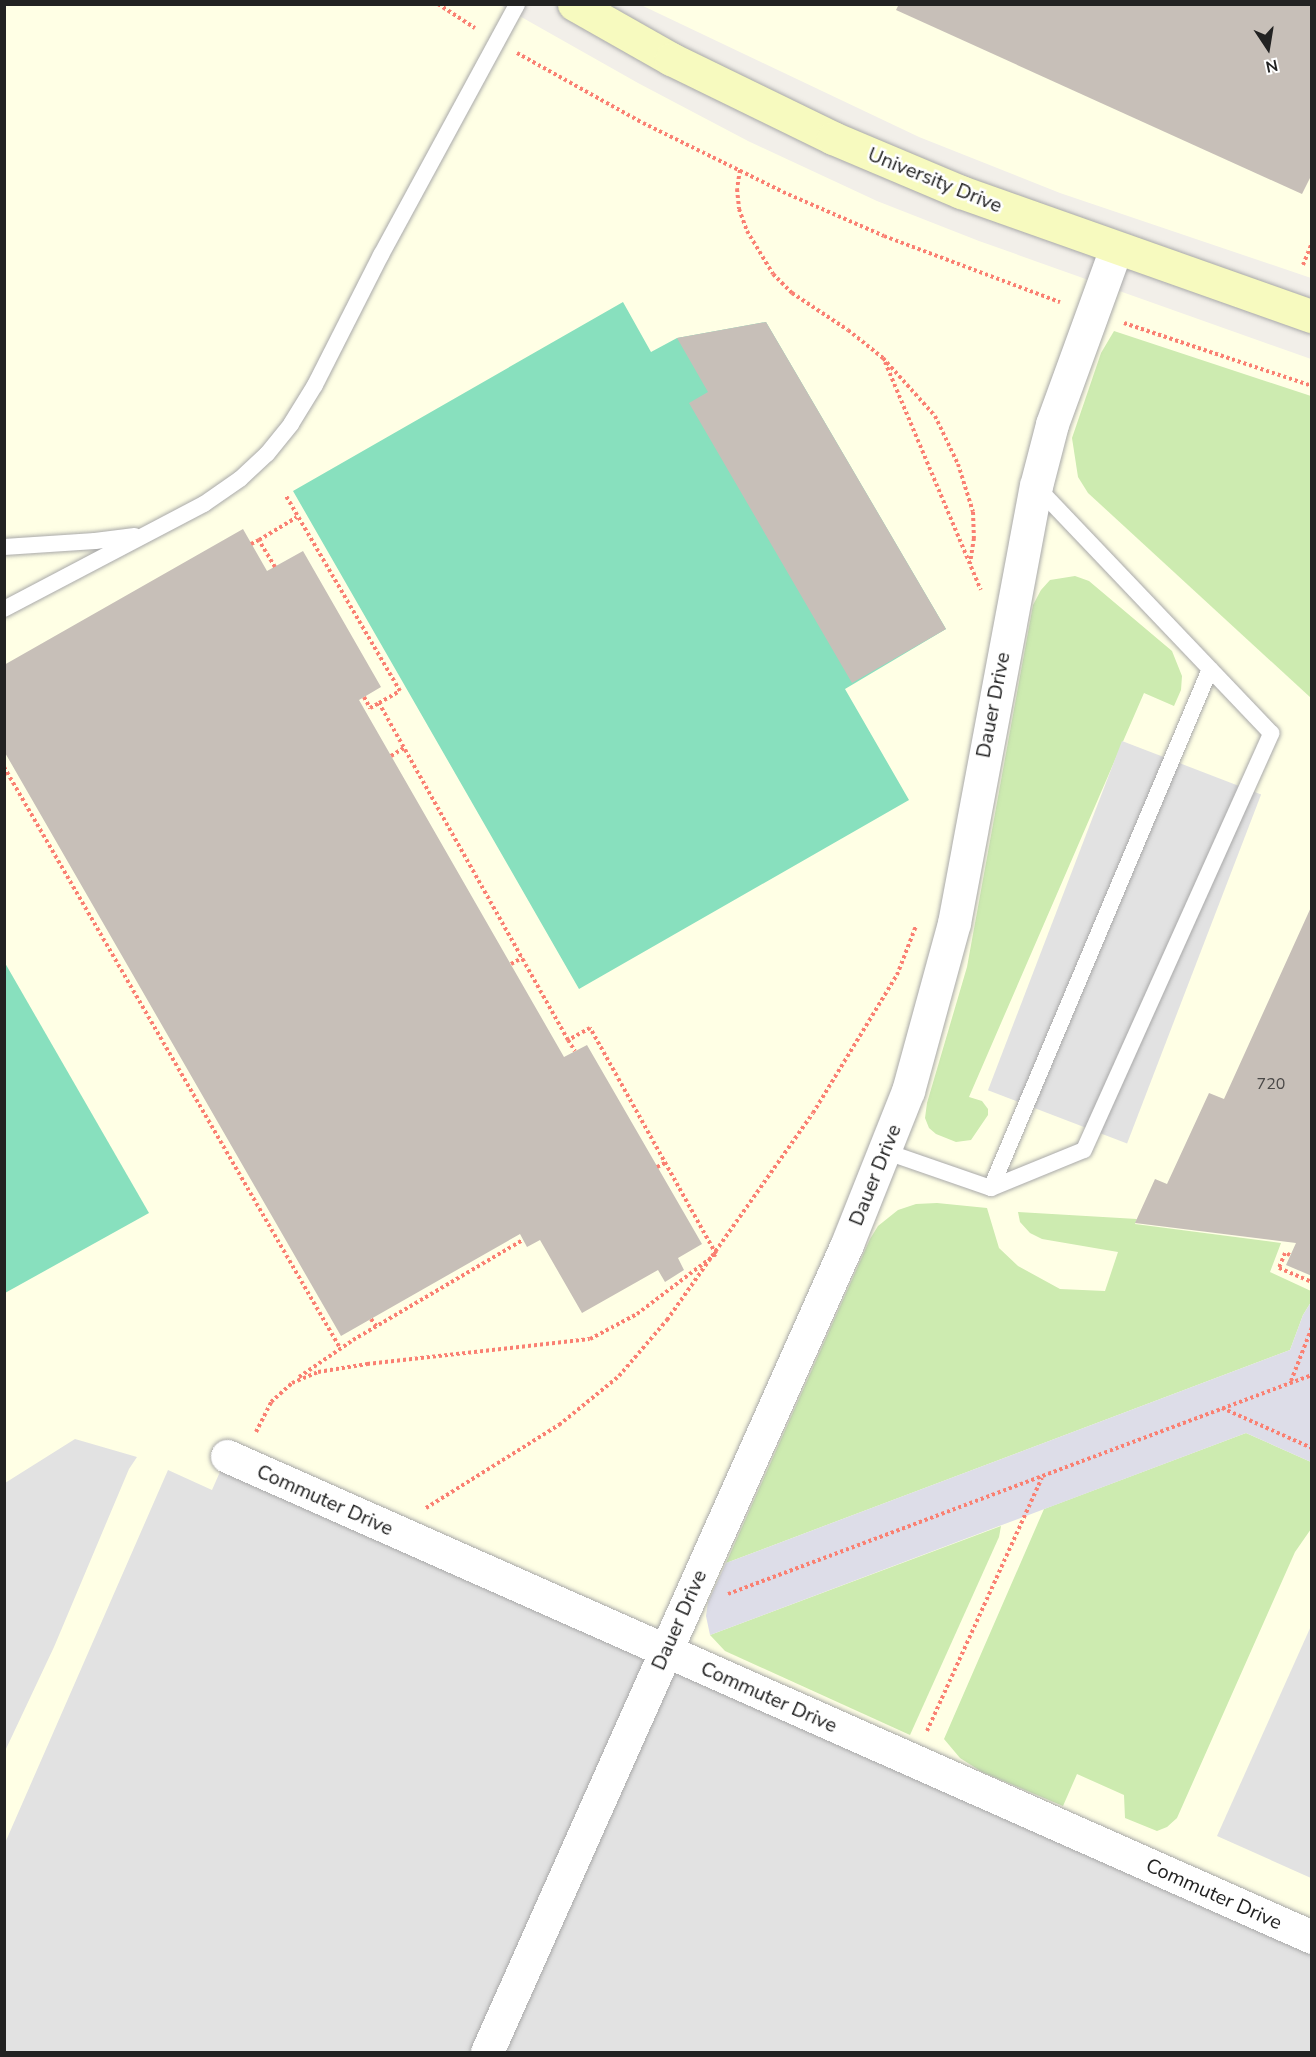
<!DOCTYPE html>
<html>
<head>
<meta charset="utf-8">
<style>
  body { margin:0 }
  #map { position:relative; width:1316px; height:2057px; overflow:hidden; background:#f2efe9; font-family:"Nunito Sans",sans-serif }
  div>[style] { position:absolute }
  .education>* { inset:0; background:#ffffe5 }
  .grass>* { inset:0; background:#cdebb0 }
  .pitch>* { inset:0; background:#88e0be }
  .parking>* { inset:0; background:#e2e2e2; transform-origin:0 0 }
  .plaza>* { inset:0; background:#dddde8 }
  .building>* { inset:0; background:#c7bfb8 }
  .path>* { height:4px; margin-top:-2px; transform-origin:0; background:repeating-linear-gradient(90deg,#fa8072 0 3px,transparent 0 6px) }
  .roads { filter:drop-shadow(0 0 2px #a9a9a9) drop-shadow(0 0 2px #a9a9a9) }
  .service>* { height:16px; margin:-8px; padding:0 8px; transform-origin:8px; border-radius:8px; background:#fff }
  .minor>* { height:33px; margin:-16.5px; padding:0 16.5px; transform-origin:16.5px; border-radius:16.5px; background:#fff }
  .secondary>* { height:33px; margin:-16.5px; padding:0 16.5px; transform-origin:16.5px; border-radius:16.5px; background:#f7fabf }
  span { translate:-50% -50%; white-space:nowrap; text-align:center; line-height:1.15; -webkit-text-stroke:5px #fff; paint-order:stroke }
  .number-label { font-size:16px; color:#4b4948 }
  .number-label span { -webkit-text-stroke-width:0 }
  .street-label { font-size:20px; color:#222 }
  .frame { position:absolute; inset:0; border:6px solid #222; pointer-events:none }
  .north { position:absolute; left:1238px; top:18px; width:60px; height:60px; -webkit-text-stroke:4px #fff; paint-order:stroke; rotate:168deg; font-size:16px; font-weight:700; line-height:24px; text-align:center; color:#222 }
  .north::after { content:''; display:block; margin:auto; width:21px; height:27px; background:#222; clip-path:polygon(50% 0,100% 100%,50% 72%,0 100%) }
</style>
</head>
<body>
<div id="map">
  <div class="education">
    <i style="clip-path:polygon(5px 5px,500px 5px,638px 83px,748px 141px,877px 201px,979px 241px,1311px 359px,1311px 2052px,5px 2052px)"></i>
    <i style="clip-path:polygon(641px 5px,1311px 5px,1311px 278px,1060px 193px,919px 137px)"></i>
  </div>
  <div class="grass">
    <i style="clip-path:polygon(1114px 331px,1311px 396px,1311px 698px,1088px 493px,1078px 477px,1072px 438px,1101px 353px)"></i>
    <i style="clip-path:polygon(1075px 576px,1089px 581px,1172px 651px,1182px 676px,1181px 690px,1174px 706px,1144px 693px,969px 1097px,982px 1101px,988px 1109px,988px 1115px,971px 1140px,956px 1142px,936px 1134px,929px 1128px,925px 1118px,927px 1103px,967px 967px,1033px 605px,1041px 590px,1050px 580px)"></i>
    <i style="clip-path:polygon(937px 1203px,987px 1208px,999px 1248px,1018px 1266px,1060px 1289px,1105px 1291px,1118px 1252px,1042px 1239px,1030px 1233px,1020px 1222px,1018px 1212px,1137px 1219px,1135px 1224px,1281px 1243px,1270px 1272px,1311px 1291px,1311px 1302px,1303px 1315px,1290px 1350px,726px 1563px,870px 1239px,878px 1226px,898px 1210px,916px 1204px)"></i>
    <i style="clip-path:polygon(1246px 1433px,1311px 1462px,1311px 1529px,1295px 1552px,1177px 1818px,1167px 1827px,1157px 1831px,1125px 1818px,1124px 1795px,1077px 1774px,1063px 1806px,982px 1772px,960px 1758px,944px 1739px,1044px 1509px)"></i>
    <i style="clip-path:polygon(1001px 1526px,999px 1537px,910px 1735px,725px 1651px,710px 1635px)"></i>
  </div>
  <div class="pitch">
    <i style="clip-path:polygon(623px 302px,651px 352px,677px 338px,766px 322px,946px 629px,845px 689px,909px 800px,579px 989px,293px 491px)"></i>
    <i style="clip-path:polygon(5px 963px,149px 1213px,5px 1293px)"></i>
  </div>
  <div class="parking">
    <i style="left:1122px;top:741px;width:149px;height:374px;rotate:21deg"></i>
    <i style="clip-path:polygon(75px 1439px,137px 1457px,129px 1469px,54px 1647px,5px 1751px,5px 1483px)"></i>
    <i style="clip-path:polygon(227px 1456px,1311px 1937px,1311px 2052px,5px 2052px,5px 1843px,168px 1470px,212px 1490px)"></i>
    <i style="clip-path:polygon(1311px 1626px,1312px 1878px,1311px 1878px,1217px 1836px)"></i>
  </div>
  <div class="plaza">
    <i style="clip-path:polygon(1311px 1302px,1311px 1462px,1246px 1433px,710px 1635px,706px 1616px,708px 1602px,726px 1563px,1290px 1350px,1303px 1315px)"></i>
  </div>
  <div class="building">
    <i style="clip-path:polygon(899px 4px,1312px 4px,1312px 174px,1302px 194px,896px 10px)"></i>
    <i style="clip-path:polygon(766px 322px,946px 629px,852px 683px,689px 403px,708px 392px,677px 338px)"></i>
    <i style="clip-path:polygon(243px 529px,267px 571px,303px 551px,381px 687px,359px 700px,564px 1057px,587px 1045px,702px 1244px,678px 1258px,684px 1270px,665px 1282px,658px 1270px,582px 1313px,540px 1240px,527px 1247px,520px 1234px,341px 1336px,4px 751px,4px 665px)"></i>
    <i style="clip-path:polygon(1312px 905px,1312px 1276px,1286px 1265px,1296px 1243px,1135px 1223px,1155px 1179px,1167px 1184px,1209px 1093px,1224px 1099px)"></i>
  </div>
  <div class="path">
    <i style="left:438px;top:4px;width:44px;rotate:33deg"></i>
    <i style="left:517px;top:53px;width:144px;rotate:29.1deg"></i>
    <i style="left:643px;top:123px;width:156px;rotate:26.2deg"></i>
    <i style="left:783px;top:192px;width:110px;rotate:23.5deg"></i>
    <i style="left:884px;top:236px;width:188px;rotate:20.6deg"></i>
    <i style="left:740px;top:170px;width:19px;rotate:99deg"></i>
    <i style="left:737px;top:189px;width:20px;rotate:84deg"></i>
    <i style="left:739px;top:209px;width:23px;rotate:70deg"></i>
    <i style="left:747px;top:231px;width:50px;rotate:58.8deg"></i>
    <i style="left:773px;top:274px;width:27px;rotate:45deg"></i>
    <i style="left:792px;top:293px;width:67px;rotate:33.5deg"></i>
    <i style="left:848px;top:330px;width:45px;rotate:38.7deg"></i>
    <i style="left:883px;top:358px;width:78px;rotate:48.1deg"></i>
    <i style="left:935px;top:416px;width:53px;rotate:64.4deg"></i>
    <i style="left:958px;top:464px;width:50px;rotate:72.6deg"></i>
    <i style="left:973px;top:512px;width:26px;rotate:88deg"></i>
    <i style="left:974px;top:538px;width:26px;rotate:99deg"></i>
    <i style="left:1303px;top:265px;width:24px;rotate:-68deg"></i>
    <i style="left:1124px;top:323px;width:198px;rotate:18.5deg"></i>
    <i style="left:885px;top:362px;width:247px;rotate:67.2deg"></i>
    <i style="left:251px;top:544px;width:9px;rotate:-27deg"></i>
    <i style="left:275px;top:567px;width:31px;rotate:-121deg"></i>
    <i style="left:259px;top:540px;width:44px;rotate:-31.2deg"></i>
    <i style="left:364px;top:697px;width:13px;rotate:61deg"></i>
    <i style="left:370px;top:708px;width:10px;rotate:-29deg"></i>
    <i style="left:391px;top:756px;width:15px;rotate:-32deg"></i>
    <i style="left:4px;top:767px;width:671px;rotate:59.96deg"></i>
    <i style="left:511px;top:964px;width:13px;rotate:-29deg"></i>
    <i style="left:568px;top:1040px;width:13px;rotate:58deg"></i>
    <i style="left:657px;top:1167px;width:9px;rotate:-27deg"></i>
    <i style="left:1290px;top:1255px;width:5px;rotate:-158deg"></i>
    <i style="left:1285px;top:1253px;width:16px;rotate:112deg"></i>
    <i style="left:1279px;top:1268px;width:36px;rotate:23deg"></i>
    <i style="left:371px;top:1319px;width:9px;rotate:54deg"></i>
    <i style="left:299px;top:1377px;width:65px;rotate:-34.4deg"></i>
    <i style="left:353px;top:1340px;width:197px;rotate:-30.5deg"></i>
    <i style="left:1291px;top:1381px;width:58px;rotate:-68.7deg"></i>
    <i style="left:1222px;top:1408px;width:98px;rotate:24deg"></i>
    <i style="left:256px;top:1432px;width:34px;rotate:-63deg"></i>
    <i style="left:271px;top:1402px;width:28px;rotate:-42deg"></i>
    <i style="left:292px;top:1383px;width:28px;rotate:-23deg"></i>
    <i style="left:318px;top:1372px;width:50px;rotate:-9.3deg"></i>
    <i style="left:367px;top:1364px;width:224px;rotate:-6.4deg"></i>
    <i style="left:590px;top:1339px;width:53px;rotate:-28deg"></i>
    <i style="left:637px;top:1314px;width:99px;rotate:-37.2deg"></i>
    <i style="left:716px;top:1254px;width:259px;rotate:-119.1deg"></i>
    <i style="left:590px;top:1028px;width:25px;rotate:151deg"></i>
    <i style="left:568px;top:1040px;width:386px;rotate:-119.3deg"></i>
    <i style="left:379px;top:703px;width:24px;rotate:-30deg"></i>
    <i style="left:400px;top:691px;width:226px;rotate:-120.3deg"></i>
    <i style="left:426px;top:1508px;width:157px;rotate:-32deg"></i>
    <i style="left:559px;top:1425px;width:77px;rotate:-39.2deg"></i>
    <i style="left:619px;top:1376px;width:74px;rotate:-49.4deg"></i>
    <i style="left:667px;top:1320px;width:253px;rotate:-54.8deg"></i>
    <i style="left:813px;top:1113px;width:162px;rotate:-58.7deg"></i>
    <i style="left:897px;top:975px;width:53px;rotate:-68.8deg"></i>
    <i style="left:728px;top:1594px;width:624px;rotate:-20.56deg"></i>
    <i style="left:927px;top:1731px;width:278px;rotate:-65.6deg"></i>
  </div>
  <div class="roads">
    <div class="service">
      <i style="left:4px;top:547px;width:91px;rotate:-3.8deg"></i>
      <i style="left:95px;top:541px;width:40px;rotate:-7.1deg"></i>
      <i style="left:4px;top:609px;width:226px;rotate:-27.7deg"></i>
      <i style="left:204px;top:504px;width:44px;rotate:-34.8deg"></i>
      <i style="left:240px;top:479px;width:37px;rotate:-43deg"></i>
      <i style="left:267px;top:454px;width:38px;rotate:-51deg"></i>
      <i style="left:291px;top:424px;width:46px;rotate:-58.4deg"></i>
      <i style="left:315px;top:385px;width:146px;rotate:-63.1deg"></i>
      <i style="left:381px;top:255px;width:285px;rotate:-61.5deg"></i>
      <i style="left:884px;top:1151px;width:113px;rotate:19.1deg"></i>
      <i style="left:991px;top:1188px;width:100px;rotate:-22.2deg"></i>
      <i style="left:1084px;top:1150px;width:457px;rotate:-65.8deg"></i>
      <i style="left:1271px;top:733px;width:341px;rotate:-133.6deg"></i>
      <i style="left:991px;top:1188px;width:563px;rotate:-67.12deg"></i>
    </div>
    <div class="minor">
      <i style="left:227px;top:1456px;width:1187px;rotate:23.91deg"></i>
      <i style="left:487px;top:2052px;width:885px;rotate:-65.98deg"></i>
      <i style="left:847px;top:1244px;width:165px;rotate:-68.3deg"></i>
      <i style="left:908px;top:1091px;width:174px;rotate:-74.7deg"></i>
      <i style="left:954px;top:923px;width:445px;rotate:-79.4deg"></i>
      <i style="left:1036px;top:486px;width:64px;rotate:-75.5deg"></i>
      <i style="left:1052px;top:424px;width:187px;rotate:-70deg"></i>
    </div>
    <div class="secondary">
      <i style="left:574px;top:4px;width:112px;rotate:29.6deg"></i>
      <i style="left:671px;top:59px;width:180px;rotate:26deg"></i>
      <i style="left:833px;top:138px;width:139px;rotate:22.9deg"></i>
      <i style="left:961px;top:192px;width:372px;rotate:19.5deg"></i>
    </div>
  </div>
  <div class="number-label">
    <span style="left:1271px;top:1084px">720</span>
  </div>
  <div class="street-label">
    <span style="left:935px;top:180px;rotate:22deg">University Drive</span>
    <span style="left:993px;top:705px;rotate:-79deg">Dauer Drive</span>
    <span style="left:875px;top:1175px;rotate:-68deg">Dauer Drive</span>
    <span style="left:325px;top:1500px;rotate:24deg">Commuter Drive</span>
    <span style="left:679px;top:1620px;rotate:-66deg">Dauer Drive</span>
    <span style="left:769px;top:1697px;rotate:24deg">Commuter Drive</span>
    <span style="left:1214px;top:1894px;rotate:24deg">Commuter Drive</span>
  </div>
  <div class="frame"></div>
  <div class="north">N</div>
</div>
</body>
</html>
